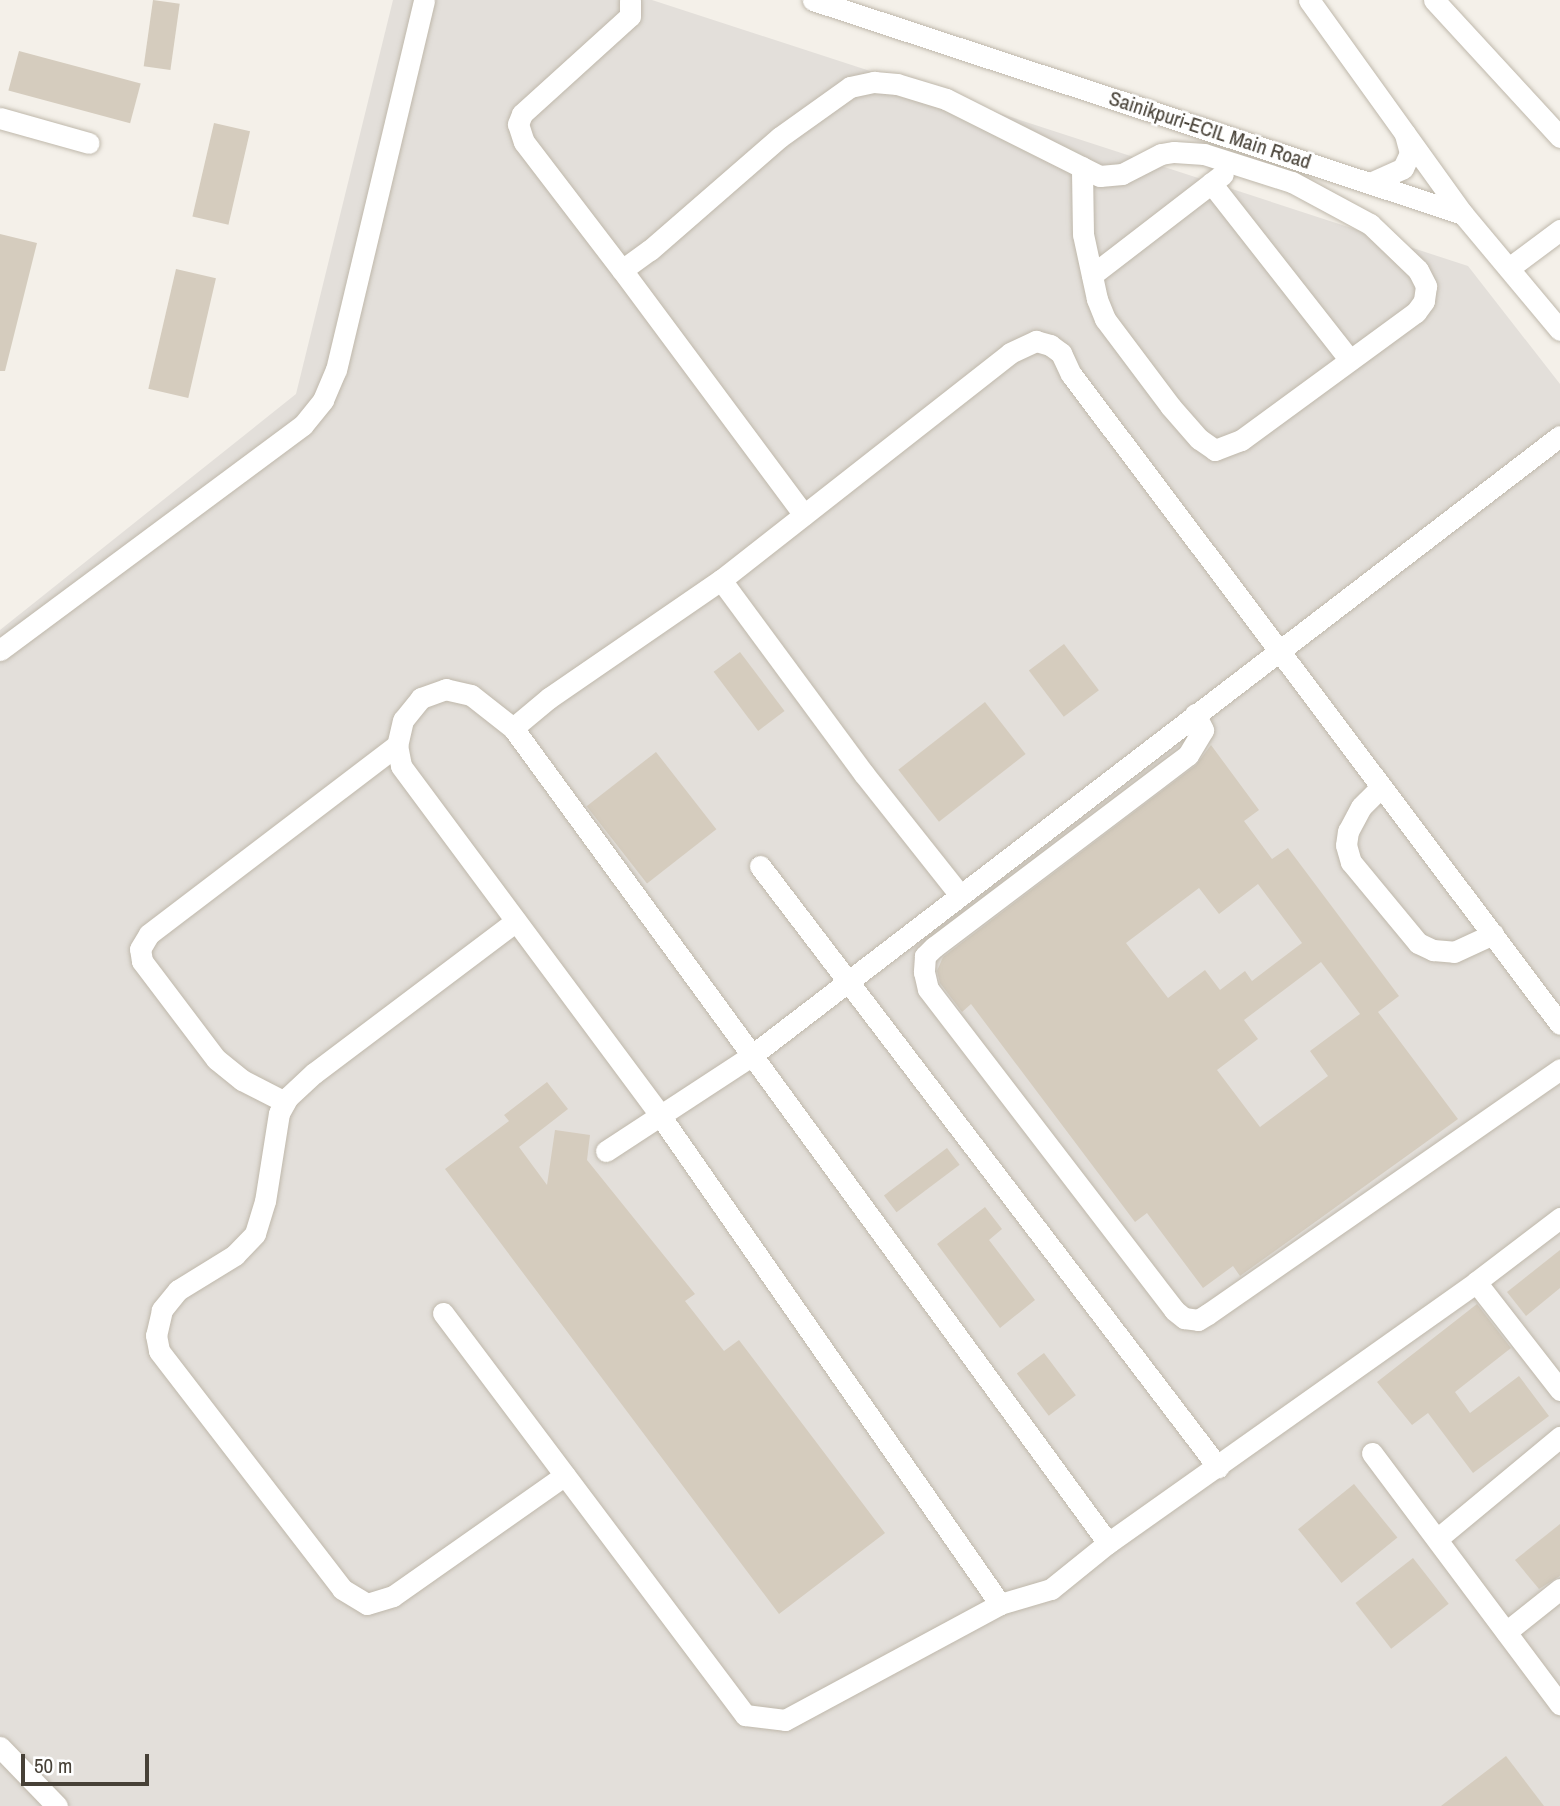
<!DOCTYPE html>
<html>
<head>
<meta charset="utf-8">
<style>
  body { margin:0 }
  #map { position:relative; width:1560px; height:1806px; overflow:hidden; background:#f4f0e9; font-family:"Archivo Narrow",sans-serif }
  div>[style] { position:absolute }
  .industrial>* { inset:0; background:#e3dfda }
  .building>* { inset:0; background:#d5ccbe; transform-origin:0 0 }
  .roads { filter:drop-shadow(0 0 2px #bfb8ab) drop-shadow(0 0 2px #bfb8ab) }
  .minor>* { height:21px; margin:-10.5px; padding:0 10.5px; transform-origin:10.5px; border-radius:10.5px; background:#fff }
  span { translate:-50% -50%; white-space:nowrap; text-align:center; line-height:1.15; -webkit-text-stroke:5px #fff; paint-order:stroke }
  .street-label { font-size:21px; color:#474137 }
  .scale { position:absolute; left:21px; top:1754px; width:128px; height:32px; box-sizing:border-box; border:4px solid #474137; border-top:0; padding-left:9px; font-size:21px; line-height:24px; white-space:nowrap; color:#474137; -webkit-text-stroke:5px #fff; paint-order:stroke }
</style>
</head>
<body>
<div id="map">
  <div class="industrial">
    <i style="clip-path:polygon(393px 0,652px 0,1468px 266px,1560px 384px,1560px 1806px,0 1806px,0 630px,296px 394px)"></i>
  </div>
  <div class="building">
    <i style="left:153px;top:0;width:27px;height:67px;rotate:8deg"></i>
    <i style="left:19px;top:51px;width:126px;height:41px;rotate:15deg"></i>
    <i style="left:214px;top:123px;width:37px;height:96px;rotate:13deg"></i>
    <i style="clip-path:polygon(0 234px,37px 243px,5px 371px,0 371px)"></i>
    <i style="left:176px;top:269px;width:41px;height:123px;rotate:13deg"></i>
    <i style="left:1064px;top:644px;width:58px;height:44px;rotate:53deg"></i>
    <i style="left:740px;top:652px;width:74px;height:33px;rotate:53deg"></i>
    <i style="left:985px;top:702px;width:66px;height:110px;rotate:52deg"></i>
    <i style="clip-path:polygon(evenodd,1211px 745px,1259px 810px,1244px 821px,1272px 859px,1288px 848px,1399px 996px,1378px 1012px,1458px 1119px,1240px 1276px,1233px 1266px,1203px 1288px,1147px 1213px,1135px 1222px,971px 1004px,962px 1012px,940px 983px,937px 971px,943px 957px,1196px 765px,1211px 745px,1258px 884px,1302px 943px,1252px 981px,1245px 971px,1220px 990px,1205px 970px,1168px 998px,1126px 943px,1199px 888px,1219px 914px,1258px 884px,1211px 745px,1321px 962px,1360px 1014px,1310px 1051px,1328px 1076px,1260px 1127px,1217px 1070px,1258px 1039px,1244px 1020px,1321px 962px)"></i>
    <i style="left:656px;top:752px;width:98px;height:88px;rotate:52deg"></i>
    <i style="clip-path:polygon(547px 1082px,568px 1109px,519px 1147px,547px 1185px,555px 1130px,590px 1135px,587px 1160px,695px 1294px,685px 1301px,724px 1351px,739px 1340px,885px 1533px,779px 1614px,445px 1169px,509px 1121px,504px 1115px)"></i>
    <i style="left:947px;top:1148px;width:21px;height:79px;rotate:53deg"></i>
    <i style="clip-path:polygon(985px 1207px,1002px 1229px,989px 1240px,1035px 1300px,1000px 1328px,937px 1244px)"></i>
    <i style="clip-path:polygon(1560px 1250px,1560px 1288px,1526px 1316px,1507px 1292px)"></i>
    <i style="clip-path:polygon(1477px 1304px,1511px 1348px,1455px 1392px,1470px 1413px,1519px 1376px,1549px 1416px,1473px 1473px,1428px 1413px,1412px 1425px,1377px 1382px)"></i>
    <i style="left:1044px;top:1353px;width:53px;height:34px;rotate:53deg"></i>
    <i style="left:1354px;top:1484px;width:69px;height:72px;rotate:51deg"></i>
    <i style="clip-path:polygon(1560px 1524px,1560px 1576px,1539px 1589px,1515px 1560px)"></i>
    <i style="left:1413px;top:1558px;width:58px;height:73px;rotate:52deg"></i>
    <i style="clip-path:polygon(1506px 1756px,1544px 1806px,1441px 1806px)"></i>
  </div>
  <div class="roads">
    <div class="minor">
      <i style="left:630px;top:0;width:16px;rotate:90deg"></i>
      <i style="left:630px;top:16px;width:146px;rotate:137.8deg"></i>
      <i style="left:522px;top:114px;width:11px;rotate:112deg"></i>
      <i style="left:518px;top:124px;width:19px;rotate:72deg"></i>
      <i style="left:524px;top:142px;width:161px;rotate:52.6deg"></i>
      <i style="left:622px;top:270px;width:34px;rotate:-36deg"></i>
      <i style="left:650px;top:250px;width:172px;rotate:-41deg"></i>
      <i style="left:780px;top:137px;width:86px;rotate:-35.5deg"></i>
      <i style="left:850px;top:87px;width:25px;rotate:-12deg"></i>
      <i style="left:874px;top:82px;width:23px;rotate:5deg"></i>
      <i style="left:897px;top:84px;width:51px;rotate:17deg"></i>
      <i style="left:946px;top:99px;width:172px;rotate:26.6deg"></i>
      <i style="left:1100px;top:176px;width:22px;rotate:-5deg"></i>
      <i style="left:1122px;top:174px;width:44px;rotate:-27.1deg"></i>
      <i style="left:1161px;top:154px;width:13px;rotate:-9deg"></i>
      <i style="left:1174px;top:152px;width:30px;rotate:4deg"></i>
      <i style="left:1204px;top:154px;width:92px;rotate:17.7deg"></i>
      <i style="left:1292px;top:182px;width:89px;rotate:28.3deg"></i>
      <i style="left:1370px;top:224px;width:66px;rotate:43.8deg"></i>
      <i style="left:1418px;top:270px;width:18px;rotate:63deg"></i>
      <i style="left:1426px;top:286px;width:15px;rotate:98deg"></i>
      <i style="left:1424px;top:301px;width:14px;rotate:126deg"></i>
      <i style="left:1416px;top:312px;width:217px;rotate:143.8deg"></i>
      <i style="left:1241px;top:440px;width:28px;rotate:159deg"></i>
      <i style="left:1215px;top:450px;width:19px;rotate:-145deg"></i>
      <i style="left:1199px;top:439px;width:43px;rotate:-131.2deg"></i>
      <i style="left:1171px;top:407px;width:110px;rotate:-126.9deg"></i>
      <i style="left:1105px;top:319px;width:22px;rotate:-112deg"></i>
      <i style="left:1097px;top:299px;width:66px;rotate:-102.2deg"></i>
      <i style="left:1083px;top:234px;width:67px;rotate:-90.9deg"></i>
      <i style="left:813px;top:0;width:684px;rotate:18.22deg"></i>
      <i style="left:1463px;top:214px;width:151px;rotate:50.1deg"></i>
      <i style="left:1309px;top:0;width:264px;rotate:54.3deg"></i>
      <i style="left:1434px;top:0;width:186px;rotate:47.4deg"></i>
      <i style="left:0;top:118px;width:92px;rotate:15.7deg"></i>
      <i style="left:1211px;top:183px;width:225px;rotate:51.9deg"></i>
      <i style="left:1370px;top:183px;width:36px;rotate:-24deg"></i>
      <i style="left:1403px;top:168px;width:17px;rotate:-65deg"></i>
      <i style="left:1410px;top:153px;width:20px;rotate:-105deg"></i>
      <i style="left:1509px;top:268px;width:64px;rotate:-36.7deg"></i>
      <i style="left:622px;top:270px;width:305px;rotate:53.4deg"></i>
      <i style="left:1092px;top:275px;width:165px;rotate:-37.6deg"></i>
      <i style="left:721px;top:580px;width:241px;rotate:53.6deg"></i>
      <i style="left:864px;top:774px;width:153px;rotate:51.6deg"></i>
      <i style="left:0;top:650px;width:377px;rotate:-36.6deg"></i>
      <i style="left:303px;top:425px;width:32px;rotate:-51deg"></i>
      <i style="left:323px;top:400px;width:33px;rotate:-67deg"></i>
      <i style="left:336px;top:370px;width:380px;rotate:-76.6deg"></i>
      <i style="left:1195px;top:714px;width:18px;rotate:63deg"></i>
      <i style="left:1203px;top:730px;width:29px;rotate:121deg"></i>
      <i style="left:1188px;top:755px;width:318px;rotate:142.9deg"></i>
      <i style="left:934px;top:947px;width:13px;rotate:135deg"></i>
      <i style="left:925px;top:956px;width:16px;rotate:94deg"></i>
      <i style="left:924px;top:972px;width:17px;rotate:77deg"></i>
      <i style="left:928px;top:989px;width:404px;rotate:52.5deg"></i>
      <i style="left:1174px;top:1310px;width:13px;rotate:39deg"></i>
      <i style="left:1184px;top:1318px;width:14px;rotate:8deg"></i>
      <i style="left:1198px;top:1320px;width:12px;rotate:-31deg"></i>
      <i style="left:1208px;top:1314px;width:429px;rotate:-34.8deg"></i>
      <i style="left:513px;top:728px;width:53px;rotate:-141.8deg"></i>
      <i style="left:471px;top:695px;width:26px;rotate:-167deg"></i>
      <i style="left:446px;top:689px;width:27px;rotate:160deg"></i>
      <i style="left:421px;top:698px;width:28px;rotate:129deg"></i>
      <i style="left:403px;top:720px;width:26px;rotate:103deg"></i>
      <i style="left:397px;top:745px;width:21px;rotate:79deg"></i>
      <i style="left:401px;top:766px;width:433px;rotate:53.4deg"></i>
      <i style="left:659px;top:1114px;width:597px;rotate:55.17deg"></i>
      <i style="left:1000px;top:1604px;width:53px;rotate:-16.4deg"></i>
      <i style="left:1051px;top:1589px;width:73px;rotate:-38.9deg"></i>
      <i style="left:1108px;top:1543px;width:451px;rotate:-35.3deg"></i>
      <i style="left:1476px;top:1282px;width:106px;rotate:-37.3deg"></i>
      <i style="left:1381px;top:787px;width:28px;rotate:135deg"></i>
      <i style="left:1361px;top:807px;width:27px;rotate:118deg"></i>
      <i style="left:1348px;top:831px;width:14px;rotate:98deg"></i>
      <i style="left:1346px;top:845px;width:18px;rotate:74deg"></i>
      <i style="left:1351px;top:862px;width:105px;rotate:50.4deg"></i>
      <i style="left:1418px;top:943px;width:17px;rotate:25deg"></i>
      <i style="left:1433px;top:950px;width:21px;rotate:5deg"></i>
      <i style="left:1454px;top:952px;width:43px;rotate:-24.8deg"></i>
      <i style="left:760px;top:866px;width:756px;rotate:52.69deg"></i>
      <i style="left:516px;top:921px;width:253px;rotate:143deg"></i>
      <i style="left:314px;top:1073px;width:35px;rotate:137deg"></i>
      <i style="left:288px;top:1097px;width:18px;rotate:119deg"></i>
      <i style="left:279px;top:1113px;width:89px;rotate:99deg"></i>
      <i style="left:265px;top:1201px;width:34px;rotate:107deg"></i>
      <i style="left:255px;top:1234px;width:29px;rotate:134deg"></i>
      <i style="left:235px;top:1255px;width:67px;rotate:148.4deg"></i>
      <i style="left:178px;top:1290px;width:26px;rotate:129deg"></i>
      <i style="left:162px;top:1310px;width:26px;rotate:103deg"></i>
      <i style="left:156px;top:1335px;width:16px;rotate:79deg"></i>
      <i style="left:159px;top:1351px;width:300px;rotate:52.4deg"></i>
      <i style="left:342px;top:1589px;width:29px;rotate:31deg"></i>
      <i style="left:367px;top:1604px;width:27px;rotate:-17deg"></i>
      <i style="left:393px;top:1596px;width:210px;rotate:-35.1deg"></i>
      <i style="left:285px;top:1102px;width:48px;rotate:-152.9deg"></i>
      <i style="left:242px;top:1080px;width:33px;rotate:-141deg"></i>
      <i style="left:216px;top:1059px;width:123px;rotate:-127.1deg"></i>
      <i style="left:142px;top:961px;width:12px;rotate:-99deg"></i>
      <i style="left:140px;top:949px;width:17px;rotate:-59deg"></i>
      <i style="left:149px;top:934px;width:312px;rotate:-37.3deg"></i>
      <i style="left:606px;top:1151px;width:173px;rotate:-33.2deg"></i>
      <i style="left:751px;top:1056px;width:1019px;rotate:-37.47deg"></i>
      <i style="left:1476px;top:1282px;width:137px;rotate:52.1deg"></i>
      <i style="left:443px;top:1313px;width:503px;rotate:53.08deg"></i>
      <i style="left:745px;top:1715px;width:40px;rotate:7.1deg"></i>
      <i style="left:785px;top:1720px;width:244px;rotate:-28.3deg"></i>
      <i style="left:1372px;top:1453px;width:314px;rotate:53.2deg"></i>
      <i style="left:1437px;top:1539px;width:160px;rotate:-39.7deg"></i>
      <i style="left:1108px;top:1543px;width:1009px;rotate:-126.13deg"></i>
      <i style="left:513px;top:728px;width:47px;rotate:-39.8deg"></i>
      <i style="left:549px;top:698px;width:209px;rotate:-34.5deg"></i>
      <i style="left:721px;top:580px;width:367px;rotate:-38.1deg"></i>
      <i style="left:1010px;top:353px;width:29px;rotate:-25deg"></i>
      <i style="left:1036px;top:341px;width:15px;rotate:16deg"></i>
      <i style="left:1050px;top:345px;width:14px;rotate:36deg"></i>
      <i style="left:1061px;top:353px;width:23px;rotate:65deg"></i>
      <i style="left:1071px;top:374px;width:813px;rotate:53.05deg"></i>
      <i style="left:1506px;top:1632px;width:69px;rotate:-38.5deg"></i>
      <i style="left:0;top:1747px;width:82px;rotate:46deg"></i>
    </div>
  </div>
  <div class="street-label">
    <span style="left:1210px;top:130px;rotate:18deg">Sainikpuri-ECIL Main Road</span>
  </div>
  <div class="scale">50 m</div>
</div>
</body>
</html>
